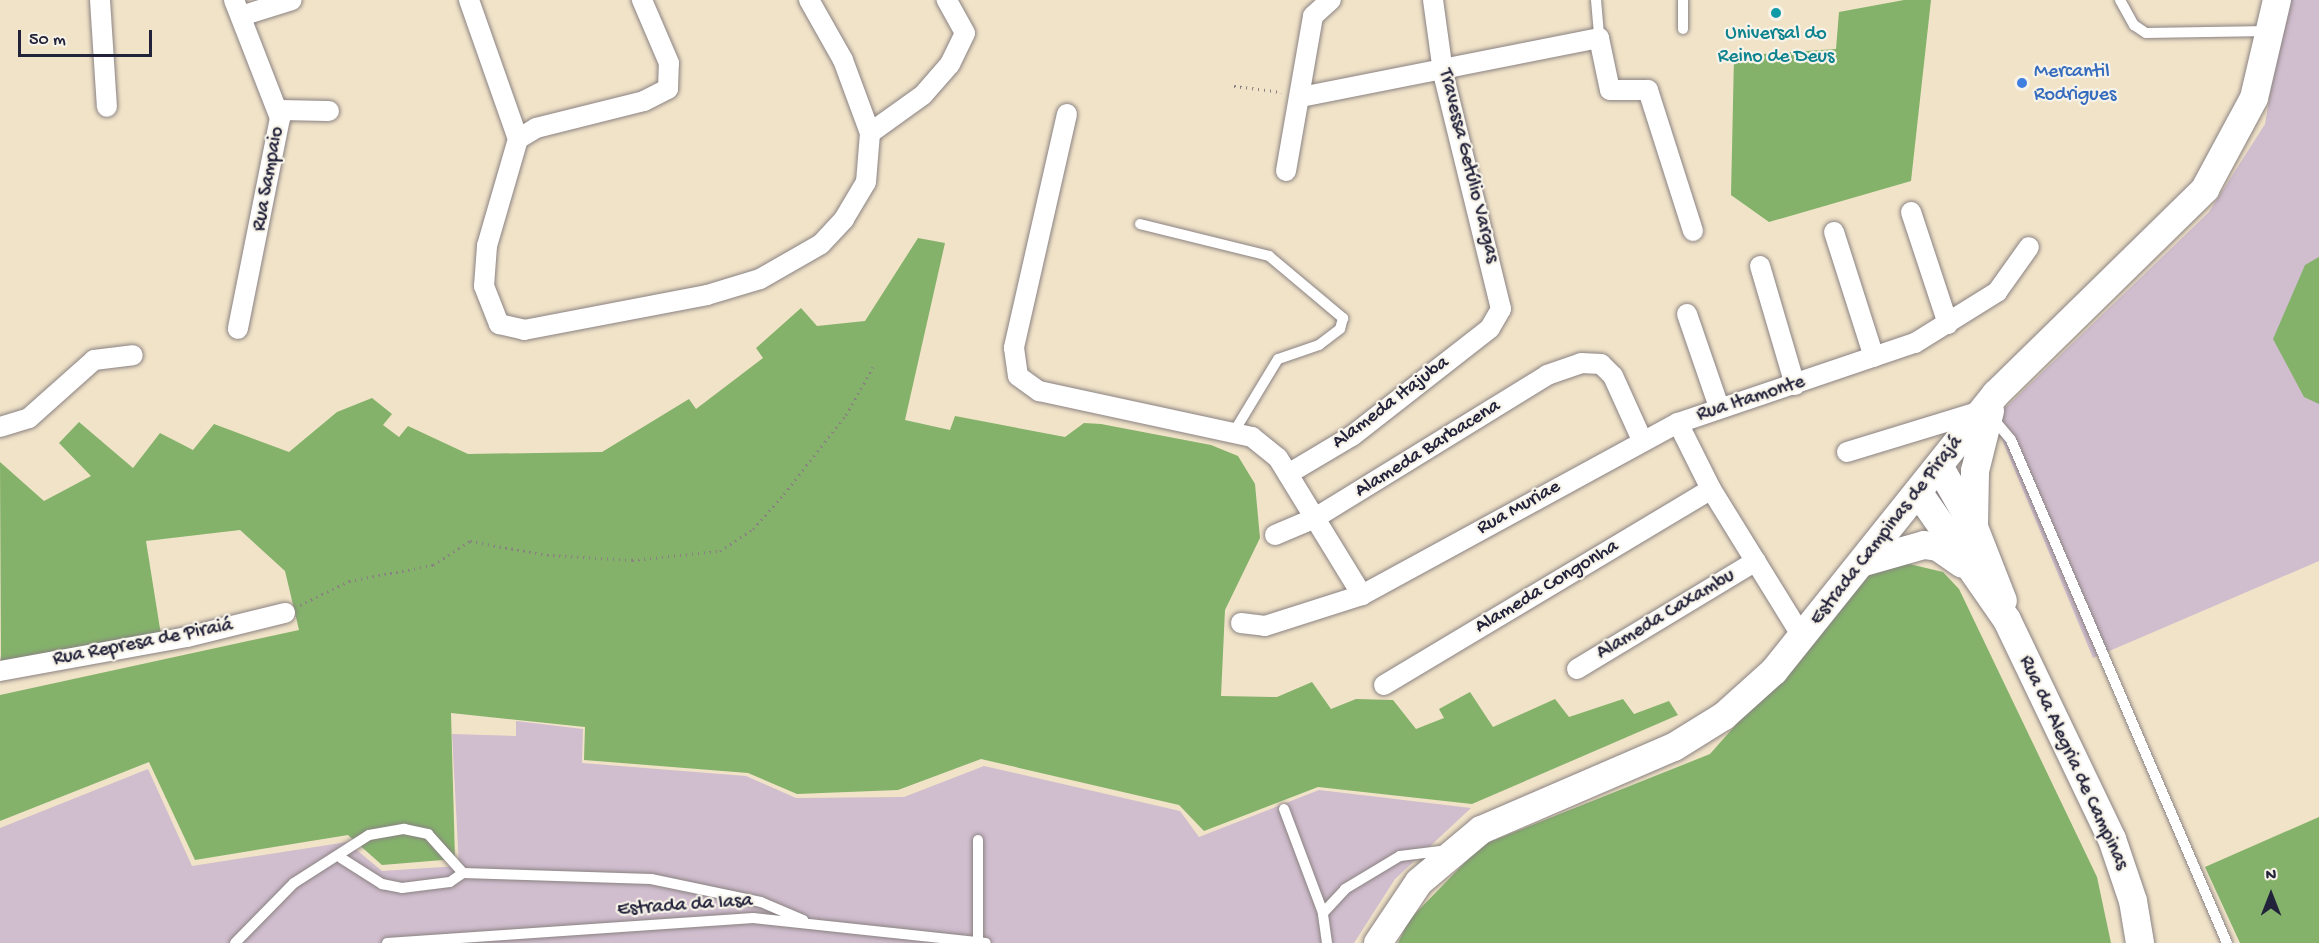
<!DOCTYPE html>
<html>
<head>
<meta charset="utf-8">
<style>
  body { margin:0 }
  #map { position:relative; width:2319px; height:943px; overflow:hidden; background:#f1e3c8; font-family:"Gochi Hand",sans-serif }
  div>[style] { position:absolute }
  .industrial>* { inset:0; background:#d0bdce }
  .forest>* { inset:0; background:#84b26b }
  .path>* { height:3px; margin-top:-1.5px; transform-origin:0; background:repeating-linear-gradient(90deg,#8a8282 0 1.5px,transparent 0 6px) }
  .roads { filter:drop-shadow(0 0 2px #8a8282) drop-shadow(0 0 2px #8a8282) }
  .lane>* { height:10px; margin:-5px; padding:0 5px; transform-origin:5px; border-radius:5px; background:#fff }
  .street>* { height:20px; margin:-10px; padding:0 10px; transform-origin:10px; border-radius:10px; background:#fff }
  .secondary>* { height:28px; margin:-14px; padding:0 14px; transform-origin:14px; border-radius:14px; background:#fff }
  .dots>* { width:16px; height:16px; translate:-50% -50%; box-sizing:border-box; border:3px solid #f7f3e8; border-radius:50% }
  span { translate:-50% -50%; white-space:nowrap; text-align:center; line-height:1.15; -webkit-text-stroke:4.5px #f7f3e8; paint-order:stroke }
  .culture-label { font-size:20px; color:#0d838f }
  .shop-label { font-size:20px; color:#366cbe }
  .left { translate:0 -50%; text-align:left }
  .street-label { font-size:20px; color:#22223b }
  .north { position:absolute; left:2241px; top:865px; width:60px; height:60px; -webkit-text-stroke:4px #f7f3e8; paint-order:stroke; rotate:0deg; font-size:16px; font-weight:700; line-height:24px; text-align:center; color:#22223b }
  .north::after { content:''; display:block; margin:auto; width:21px; height:27px; background:#22223b; clip-path:polygon(50% 0,100% 100%,50% 72%,0 100%) }
  .scale { position:absolute; left:18px; top:30px; width:134px; height:27px; box-sizing:border-box; border:3px solid #22223b; border-top:0; padding-left:8px; font-size:18px; line-height:21px; white-space:nowrap; color:#22223b; -webkit-text-stroke:4px #f7f3e8; paint-order:stroke }
</style>
</head>
<body>
<div id="map">
  <div class="industrial">
    <i style="clip-path:polygon(2286px 0,2319px 0,2319px 561px,2093px 658px,1998px 430px,1999px 414px,2209px 212px,2265px 124px)"></i>
    <i style="clip-path:polygon(516px 721px,583px 729px,582px 763px,746px 776px,796px 798px,904px 797px,984px 766px,1180px 811px,1199px 837px,1319px 790px,1471px 808px,1395px 879px,1354px 943px,0 943px,0 828px,148px 769px,192px 866px,347px 842px,382px 871px,459px 866px,452px 734px,516px 736px)"></i>
  </div>
  <div class="forest">
    <i style="clip-path:polygon(1904px 0,1931px 0,1911px 181px,1769px 222px,1731px 195px,1734px 56px,1836px 49px,1839px 12px)"></i>
    <i style="clip-path:polygon(918px 238px,945px 243px,905px 420px,950px 430px,955px 416px,1065px 437px,1084px 423px,1101px 424px,1211px 445px,1238px 456px,1255px 484px,1260px 538px,1225px 610px,1221px 696px,1277px 697px,1312px 682px,1331px 709px,1356px 699px,1393px 700px,1416px 729px,1444px 718px,1439px 709px,1470px 692px,1493px 727px,1555px 699px,1569px 717px,1623px 699px,1634px 714px,1669px 701px,1678px 715px,1472px 804px,1318px 787px,1204px 831px,1179px 805px,981px 759px,898px 790px,797px 794px,748px 773px,584px 760px,585px 727px,451px 713px,455px 859px,382px 865px,348px 835px,195px 860px,149px 762px,0 821px,0 695px,299px 630px,285px 571px,240px 530px,146px 541px,161px 635px,1px 662px,0 462px,44px 501px,91px 476px,59px 443px,79px 422px,133px 468px,160px 433px,193px 450px,214px 424px,289px 452px,337px 412px,372px 398px,392px 414px,383px 425px,399px 437px,408px 426px,468px 454px,602px 452px,689px 399px,696px 409px,763px 358px,756px 348px,801px 308px,817px 326px,865px 321px)"></i>
    <i style="clip-path:polygon(2319px 257px,2319px 404px,2304px 397px,2273px 339px,2305px 265px)"></i>
    <i style="clip-path:polygon(1905px 563px,1943px 572px,1959px 589px,2097px 877px,2111px 943px,1398px 943px,1409px 920px,1482px 845px,1710px 754px,1870px 573px)"></i>
    <i style="clip-path:polygon(2319px 817px,2319px 943px,2240px 943px,2205px 867px)"></i>
  </div>
  <div class="path">
    <i style="left:1234px;top:86px;width:48px;rotate:7.1deg"></i>
    <i style="left:300px;top:605px;width:55px;rotate:-26.1deg"></i>
    <i style="left:349px;top:581px;width:86px;rotate:-10.8deg"></i>
    <i style="left:433px;top:565px;width:44px;rotate:-33deg"></i>
    <i style="left:470px;top:541px;width:78px;rotate:10.3deg"></i>
    <i style="left:547px;top:555px;width:85px;rotate:3.4deg"></i>
    <i style="left:632px;top:560px;width:88px;rotate:-5.8deg"></i>
    <i style="left:720px;top:551px;width:40px;rotate:-34deg"></i>
    <i style="left:753px;top:529px;width:47px;rotate:-48.5deg"></i>
    <i style="left:784px;top:494px;width:100px;rotate:-51.9deg"></i>
    <i style="left:846px;top:415px;width:55px;rotate:-60.6deg"></i>
  </div>
  <div class="roads">
    <div class="lane">
      <i style="left:1596px;top:0;width:38px;rotate:85deg"></i>
      <i style="left:1683px;top:0;width:29px;rotate:90deg"></i>
      <i style="left:2120px;top:0;width:29px;rotate:61deg"></i>
      <i style="left:2134px;top:25px;width:14px;rotate:34deg"></i>
      <i style="left:2146px;top:33px;width:123px;rotate:-0.9deg"></i>
      <i style="left:1140px;top:224px;width:133px;rotate:13.9deg"></i>
      <i style="left:1269px;top:256px;width:97px;rotate:40deg"></i>
      <i style="left:1343px;top:318px;width:11px;rotate:105deg"></i>
      <i style="left:1340px;top:329px;width:26px;rotate:143deg"></i>
      <i style="left:1319px;top:345px;width:43px;rotate:161.1deg"></i>
      <i style="left:1278px;top:359px;width:83px;rotate:121.2deg"></i>
      <i style="left:1991px;top:416px;width:31px;rotate:50deg"></i>
      <i style="left:2011px;top:440px;width:547px;rotate:66.76deg"></i>
      <i style="left:1284px;top:809px;width:111px;rotate:69.4deg"></i>
      <i style="left:341px;top:858px;width:49px;rotate:32.4deg"></i>
      <i style="left:382px;top:884px;width:20px;rotate:11deg"></i>
      <i style="left:402px;top:888px;width:48px;rotate:-7.1deg"></i>
      <i style="left:450px;top:882px;width:16px;rotate:-35deg"></i>
      <i style="left:463px;top:873px;width:188px;rotate:1.8deg"></i>
      <i style="left:651px;top:879px;width:112px;rotate:11.8deg"></i>
      <i style="left:761px;top:902px;width:46px;rotate:23.2deg"></i>
      <i style="left:978px;top:942px;width:102px;rotate:-90deg"></i>
      <i style="left:235px;top:943px;width:84px;rotate:-45.5deg"></i>
      <i style="left:294px;top:883px;width:89px;rotate:-32.6deg"></i>
      <i style="left:369px;top:835px;width:36px;rotate:-10deg"></i>
      <i style="left:404px;top:829px;width:25px;rotate:12deg"></i>
      <i style="left:428px;top:834px;width:52px;rotate:48.1deg"></i>
      <i style="left:387px;top:943px;width:367px;rotate:-3.9deg"></i>
      <i style="left:753px;top:918px;width:234px;rotate:6.1deg"></i>
      <i style="left:1327px;top:943px;width:30px;rotate:-98deg"></i>
      <i style="left:1323px;top:913px;width:33px;rotate:-47deg"></i>
      <i style="left:1345px;top:889px;width:64px;rotate:-31deg"></i>
      <i style="left:1400px;top:856px;width:49px;rotate:-7deg"></i>
    </div>
    <div class="street">
      <i style="left:100px;top:0;width:107px;rotate:86.3deg"></i>
      <i style="left:234px;top:0;width:127px;rotate:68.7deg"></i>
      <i style="left:280px;top:118px;width:215px;rotate:101.3deg"></i>
      <i style="left:469px;top:0;width:147px;rotate:70.6deg"></i>
      <i style="left:518px;top:139px;width:111px;rotate:106.2deg"></i>
      <i style="left:487px;top:246px;width:40px;rotate:94.3deg"></i>
      <i style="left:484px;top:286px;width:41px;rotate:68.5deg"></i>
      <i style="left:499px;top:324px;width:26px;rotate:13deg"></i>
      <i style="left:524px;top:330px;width:186px;rotate:-10.8deg"></i>
      <i style="left:707px;top:295px;width:55px;rotate:-16.8deg"></i>
      <i style="left:760px;top:279px;width:70px;rotate:-29.8deg"></i>
      <i style="left:821px;top:244px;width:34px;rotate:-47deg"></i>
      <i style="left:844px;top:219px;width:43px;rotate:-59.3deg"></i>
      <i style="left:866px;top:182px;width:49px;rotate:-85.3deg"></i>
      <i style="left:870px;top:133px;width:78px;rotate:-110.3deg"></i>
      <i style="left:843px;top:60px;width:69px;rotate:-119.5deg"></i>
      <i style="left:241px;top:16px;width:53px;rotate:-17.4deg"></i>
      <i style="left:1301px;top:97px;width:304px;rotate:-11.2deg"></i>
      <i style="left:1599px;top:38px;width:53px;rotate:78.1deg"></i>
      <i style="left:1610px;top:90px;width:38px"></i>
      <i style="left:1648px;top:90px;width:148px;rotate:72.3deg"></i>
      <i style="left:279px;top:110px;width:50px;rotate:1.1deg"></i>
      <i style="left:1067px;top:114px;width:240px;rotate:102.8deg"></i>
      <i style="left:1014px;top:348px;width:28px;rotate:82deg"></i>
      <i style="left:1018px;top:376px;width:26px;rotate:36deg"></i>
      <i style="left:1039px;top:391px;width:218px;rotate:12.2deg"></i>
      <i style="left:1252px;top:437px;width:33px;rotate:39deg"></i>
      <i style="left:1278px;top:458px;width:161px;rotate:58.5deg"></i>
      <i style="left:870px;top:133px;width:65px;rotate:-35.6deg"></i>
      <i style="left:923px;top:95px;width:41px;rotate:-48.9deg"></i>
      <i style="left:950px;top:64px;width:34px;rotate:-64deg"></i>
      <i style="left:965px;top:33px;width:38px;rotate:-119deg"></i>
      <i style="left:518px;top:139px;width:21px;rotate:-31deg"></i>
      <i style="left:536px;top:128px;width:111px;rotate:-14deg"></i>
      <i style="left:644px;top:101px;width:27px;rotate:-27deg"></i>
      <i style="left:668px;top:89px;width:26px;rotate:-88deg"></i>
      <i style="left:669px;top:63px;width:69px;rotate:-113.2deg"></i>
      <i style="left:1286px;top:171px;width:157px;rotate:-80.1deg"></i>
      <i style="left:1313px;top:16px;width:24px;rotate:-42deg"></i>
      <i style="left:1911px;top:212px;width:118px;rotate:71.7deg"></i>
      <i style="left:1834px;top:232px;width:131px;rotate:72.3deg"></i>
      <i style="left:1760px;top:266px;width:124px;rotate:73.6deg"></i>
      <i style="left:1687px;top:314px;width:98px;rotate:71deg"></i>
      <i style="left:1678px;top:423px;width:74px;rotate:63.4deg"></i>
      <i style="left:1711px;top:489px;width:175px;rotate:58.3deg"></i>
      <i style="left:0;top:427px;width:30px;rotate:-17deg"></i>
      <i style="left:29px;top:418px;width:87px;rotate:-41.7deg"></i>
      <i style="left:94px;top:360px;width:39px;rotate:-7deg"></i>
      <i style="left:1847px;top:452px;width:140px;rotate:-17deg"></i>
      <i style="left:1288px;top:474px;width:74px;rotate:-30.7deg"></i>
      <i style="left:1352px;top:436px;width:175px;rotate:-38deg"></i>
      <i style="left:1490px;top:328px;width:22px;rotate:-60deg"></i>
      <i style="left:1501px;top:309px;width:244px;rotate:-103.8deg"></i>
      <i style="left:1443px;top:72px;width:73px;rotate:-97.9deg"></i>
      <i style="left:1275px;top:535px;width:43px;rotate:-23deg"></i>
      <i style="left:1315px;top:518px;width:273px;rotate:-31.6deg"></i>
      <i style="left:1547px;top:375px;width:36px;rotate:-19deg"></i>
      <i style="left:1581px;top:363px;width:20px;rotate:3deg"></i>
      <i style="left:1601px;top:364px;width:17px;rotate:45deg"></i>
      <i style="left:1613px;top:376px;width:70px;rotate:65.6deg"></i>
      <i style="left:1241px;top:623px;width:24px;rotate:7deg"></i>
      <i style="left:1265px;top:626px;width:102px;rotate:-17.7deg"></i>
      <i style="left:1362px;top:595px;width:360px;rotate:-28.6deg"></i>
      <i style="left:1678px;top:423px;width:250px;rotate:-18.7deg"></i>
      <i style="left:1915px;top:343px;width:97px;rotate:-31.9deg"></i>
      <i style="left:1997px;top:292px;width:55px;rotate:-54.6deg"></i>
      <i style="left:1577px;top:669px;width:209px;rotate:-31.1deg"></i>
      <i style="left:0;top:671px;width:190px;rotate:-10.3deg"></i>
      <i style="left:187px;top:637px;width:101px;rotate:-13.8deg"></i>
      <i style="left:1384px;top:685px;width:381px;rotate:-30.9deg"></i>
    </div>
    <div class="secondary">
      <i style="left:1939px;top:466px;width:70px;rotate:60.2deg"></i>
      <i style="left:1974px;top:527px;width:79px;rotate:68.6deg"></i>
      <i style="left:1918px;top:492px;width:156px;rotate:55.2deg"></i>
      <i style="left:2007px;top:620px;width:243px;rotate:64.4deg"></i>
      <i style="left:2112px;top:839px;width:65px;rotate:71.3deg"></i>
      <i style="left:2133px;top:901px;width:43px;rotate:80.5deg"></i>
      <i style="left:1974px;top:525px;width:54px;rotate:-88.9deg"></i>
      <i style="left:1975px;top:471px;width:62px;rotate:-76deg"></i>
      <i style="left:1864px;top:562px;width:62px;rotate:-15.8deg"></i>
      <i style="left:1924px;top:545px;width:14px;rotate:8deg"></i>
      <i style="left:1938px;top:547px;width:29px;rotate:35deg"></i>
      <i style="left:1378px;top:943px;width:73px;rotate:-56.1deg"></i>
      <i style="left:1419px;top:882px;width:81px;rotate:-40deg"></i>
      <i style="left:1481px;top:830px;width:210px;rotate:-23.3deg"></i>
      <i style="left:1674px;top:747px;width:59px;rotate:-31.8deg"></i>
      <i style="left:1724px;top:716px;width:67px;rotate:-42deg"></i>
      <i style="left:1774px;top:671px;width:355px;rotate:-51.3deg"></i>
      <i style="left:1996px;top:394px;width:293px;rotate:-44.4deg"></i>
      <i style="left:2205px;top:189px;width:103px;rotate:-61.7deg"></i>
      <i style="left:2254px;top:98px;width:101px;rotate:-76.8deg"></i>
    </div>
  </div>
  <div class="dots">
    <i style="left:1776px;top:13px;background:#0f9aa8"></i>
    <i style="left:2022px;top:83px;background:#3f7fe0"></i>
  </div>
  <div class="culture-label">
    <span style="left:1776px;top:46px">Universal do<br>Reino de Deus</span>
  </div>
  <div class="shop-label">
    <span class="left" style="left:2034px;top:84px">Mercantil<br>Rodrigues</span>
  </div>
  <div class="street-label">
    <span style="left:1468px;top:166px;rotate:76deg">Travessa Getúlio Vargas</span>
    <span style="left:269px;top:179px;rotate:-80deg">Rua Sampaio</span>
    <span style="left:1751px;top:399px;rotate:-18deg">Rua Itamonte</span>
    <span style="left:1391px;top:403px;rotate:-37deg">Alameda Itajuba</span>
    <span style="left:1428px;top:449px;rotate:-32deg">Alameda Barbacena</span>
    <span style="left:1519px;top:508px;rotate:-29deg">Rua Muriae</span>
    <span style="left:1887px;top:531px;rotate:-52deg">Estrada Campinas de Pirajá</span>
    <span style="left:1547px;top:587px;rotate:-31deg">Alameda Congonha</span>
    <span style="left:1666px;top:615px;rotate:-31deg">Alameda Caxambu</span>
    <span style="left:143px;top:643px;rotate:-11deg">Rua Represa de Piraiá</span>
    <span style="left:2073px;top:763px;rotate:65deg">Rua da Alegria de Campinas</span>
    <span style="left:685px;top:906px;rotate:-4deg">Estrada da Iasa</span>
  </div>
  <div class="north">N</div>
  <div class="scale">50 m</div>
</div>
</body>
</html>
